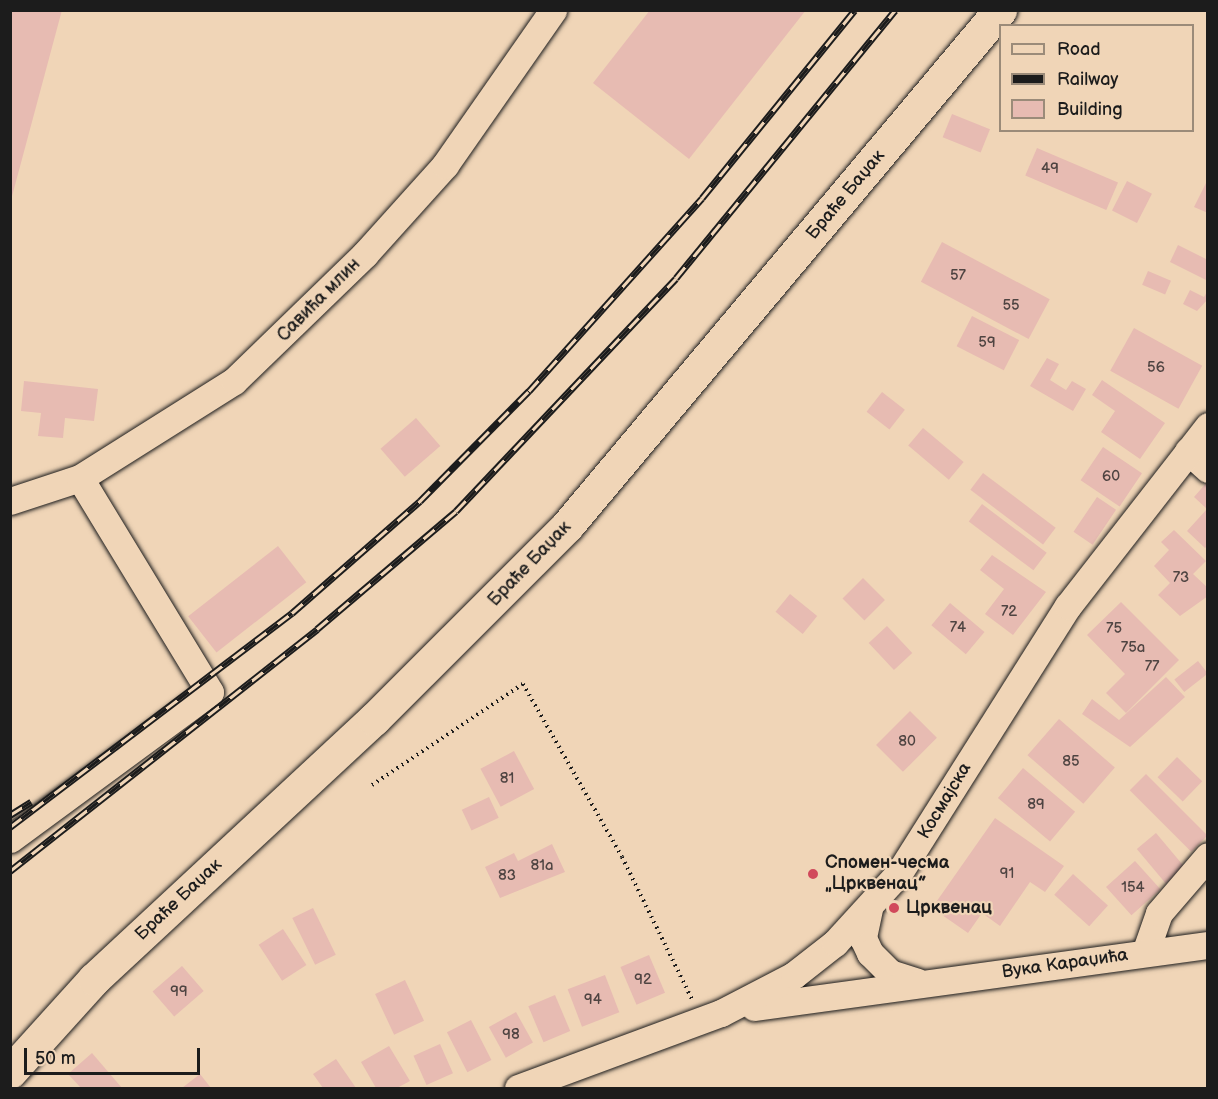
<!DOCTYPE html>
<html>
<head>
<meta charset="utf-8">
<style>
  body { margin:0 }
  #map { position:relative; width:1218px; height:1099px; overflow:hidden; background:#f0d5b7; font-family:"Balsamiq Sans",sans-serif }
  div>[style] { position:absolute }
  .building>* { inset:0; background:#e7bbb2; transform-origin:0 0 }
  .path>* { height:4px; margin-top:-2px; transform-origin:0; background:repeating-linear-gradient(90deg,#1c1c1c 0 1.5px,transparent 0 6px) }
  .roads { filter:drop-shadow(0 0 2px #1c1c1c) drop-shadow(0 0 2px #1c1c1c) }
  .minor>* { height:27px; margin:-13.5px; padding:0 13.5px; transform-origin:13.5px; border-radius:13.5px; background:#f0d5b7 }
  .major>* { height:33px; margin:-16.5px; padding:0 16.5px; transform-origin:16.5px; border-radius:16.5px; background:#f0d5b7 }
  .rail>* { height:7px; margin-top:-3.5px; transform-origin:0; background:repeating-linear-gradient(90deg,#f0d5b7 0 14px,#1c1c1c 0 28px); box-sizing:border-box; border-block:2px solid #1c1c1c }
  .dots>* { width:16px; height:16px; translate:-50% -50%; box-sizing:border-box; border:3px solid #f0d5b7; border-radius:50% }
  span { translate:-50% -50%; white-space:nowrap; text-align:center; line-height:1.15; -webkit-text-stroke:4.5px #f0d5b7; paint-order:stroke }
  .number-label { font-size:15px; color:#4f4442 }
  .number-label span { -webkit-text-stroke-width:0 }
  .street-label { font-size:18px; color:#1c1c1c }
  .poi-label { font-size:18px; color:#1c1c1c; font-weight:700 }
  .left { translate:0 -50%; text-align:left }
  .frame { position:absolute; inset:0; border:12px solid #1c1c1c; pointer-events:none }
  .legend { position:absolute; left:999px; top:24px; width:195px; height:108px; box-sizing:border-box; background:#f0d5b7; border:2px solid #9b8b79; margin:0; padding:8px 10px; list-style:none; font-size:18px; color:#1c1c1c }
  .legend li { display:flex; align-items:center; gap:12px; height:30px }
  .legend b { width:30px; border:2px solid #9b8b79 }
  .scale { position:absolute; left:24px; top:1048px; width:176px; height:27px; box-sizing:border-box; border:3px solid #1c1c1c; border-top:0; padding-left:8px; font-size:18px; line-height:21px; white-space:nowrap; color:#1c1c1c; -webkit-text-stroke:4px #f0d5b7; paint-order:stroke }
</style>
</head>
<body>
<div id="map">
  <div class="building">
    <i style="clip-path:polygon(10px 10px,62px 10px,11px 200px,10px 200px)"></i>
    <i style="clip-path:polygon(650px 10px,806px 10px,689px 159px,593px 83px)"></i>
    <i style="left:952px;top:114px;width:41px;height:25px;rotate:22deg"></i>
    <i style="left:1037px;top:148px;width:88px;height:30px;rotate:23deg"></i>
    <i style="clip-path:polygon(1208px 179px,1208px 213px,1194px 207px)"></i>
    <i style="left:1127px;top:181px;width:28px;height:33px;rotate:27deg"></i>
    <i style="left:942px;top:242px;width:122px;height:45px;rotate:28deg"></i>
    <i style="clip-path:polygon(1178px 245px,1208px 260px,1208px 281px,1170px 262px)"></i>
    <i style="left:1148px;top:271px;width:25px;height:15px;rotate:23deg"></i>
    <i style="clip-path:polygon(1190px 290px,1204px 297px,1208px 290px,1208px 299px,1197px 311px,1183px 304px)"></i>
    <i style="left:972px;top:316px;width:53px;height:34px;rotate:27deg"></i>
    <i style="left:1134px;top:328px;width:78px;height:49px;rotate:29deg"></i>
    <i style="clip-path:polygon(1047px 358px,1059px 364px,1050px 380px,1066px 390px,1072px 381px,1086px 389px,1073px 411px,1030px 386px)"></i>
    <i style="clip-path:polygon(1102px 380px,1165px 423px,1140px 459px,1101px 432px,1115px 411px,1092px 395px)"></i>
    <i style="clip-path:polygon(24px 381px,98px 389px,94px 421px,65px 418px,63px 438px,38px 436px,41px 413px,21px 411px)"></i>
    <i style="left:882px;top:392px;width:29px;height:25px;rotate:38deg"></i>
    <i style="left:416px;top:418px;width:37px;height:47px;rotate:49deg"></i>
    <i style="left:923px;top:428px;width:53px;height:23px;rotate:40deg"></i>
    <i style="left:1103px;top:447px;width:47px;height:40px;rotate:34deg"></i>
    <i style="left:983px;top:473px;width:91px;height:21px;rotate:37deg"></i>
    <i style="clip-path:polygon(1208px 481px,1208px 545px,1205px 548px,1187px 531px,1207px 509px,1194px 497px)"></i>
    <i style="left:1097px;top:497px;width:23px;height:42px;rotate:34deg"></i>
    <i style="left:982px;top:504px;width:81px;height:22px;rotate:37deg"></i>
    <i style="clip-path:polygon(1174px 530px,1206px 561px,1193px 574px,1208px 588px,1208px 596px,1180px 616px,1158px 595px,1170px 583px,1154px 566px,1169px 550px,1161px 542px)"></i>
    <i style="left:278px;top:546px;width:46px;height:114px;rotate:52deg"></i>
    <i style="clip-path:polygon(992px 555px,1046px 592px,1013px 635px,985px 614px,1004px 589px,980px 570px)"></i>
    <i style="left:863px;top:578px;width:31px;height:29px;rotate:45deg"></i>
    <i style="left:790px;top:594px;width:35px;height:23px;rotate:39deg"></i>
    <i style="clip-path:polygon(1121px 602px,1179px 660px,1126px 713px,1106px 693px,1125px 674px,1087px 635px)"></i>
    <i style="left:950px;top:603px;width:45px;height:29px;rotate:40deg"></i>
    <i style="left:887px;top:626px;width:37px;height:25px;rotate:47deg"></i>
    <i style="left:1198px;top:661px;width:16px;height:30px;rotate:52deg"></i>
    <i style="clip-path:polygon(1166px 677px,1185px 697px,1130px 747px,1082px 714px,1092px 699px,1119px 720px)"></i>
    <i style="left:910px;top:711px;width:38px;height:48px;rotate:45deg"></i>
    <i style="left:1059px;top:719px;width:74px;height:48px;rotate:41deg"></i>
    <i style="left:514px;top:751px;width:43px;height:38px;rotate:62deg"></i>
    <i style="left:1177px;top:757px;width:35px;height:28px;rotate:44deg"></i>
    <i style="left:1023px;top:768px;width:68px;height:39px;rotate:40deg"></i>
    <i style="left:1146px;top:774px;width:87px;height:23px;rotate:45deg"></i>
    <i style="left:489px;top:797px;width:23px;height:30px;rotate:65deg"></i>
    <i style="clip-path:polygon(995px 818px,1064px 866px,1045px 892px,1030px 882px,1000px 926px,982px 913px,968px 933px,932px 908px)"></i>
    <i style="left:1156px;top:833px;width:45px;height:25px;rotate:50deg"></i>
    <i style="clip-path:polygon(552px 844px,565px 872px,500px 898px,485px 867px,514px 853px,518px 861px)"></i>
    <i style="left:1135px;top:861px;width:38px;height:39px;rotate:48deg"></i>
    <i style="left:1073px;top:874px;width:47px;height:28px;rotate:42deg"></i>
    <i style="left:313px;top:908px;width:52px;height:23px;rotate:64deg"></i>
    <i style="left:283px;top:929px;width:43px;height:29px;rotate:57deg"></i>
    <i style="left:649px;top:955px;width:41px;height:31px;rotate:67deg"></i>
    <i style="left:182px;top:966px;width:33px;height:39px;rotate:49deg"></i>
    <i style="left:605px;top:975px;width:40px;height:40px;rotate:69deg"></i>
    <i style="left:405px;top:980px;width:45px;height:33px;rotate:65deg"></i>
    <i style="left:555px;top:995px;width:39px;height:29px;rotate:67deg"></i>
    <i style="left:516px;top:1012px;width:35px;height:31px;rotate:61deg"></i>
    <i style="left:471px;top:1020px;width:45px;height:27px;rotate:63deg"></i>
    <i style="left:440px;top:1044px;width:32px;height:29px;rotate:66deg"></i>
    <i style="clip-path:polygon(389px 1046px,410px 1081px,397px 1088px,376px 1088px,361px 1062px)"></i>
    <i style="clip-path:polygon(92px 1053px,122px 1088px,81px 1088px,68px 1074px)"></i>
    <i style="clip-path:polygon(336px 1059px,356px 1088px,323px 1088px,313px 1074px)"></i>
    <i style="clip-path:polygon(200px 1074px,211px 1088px,182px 1088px)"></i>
  </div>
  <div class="path">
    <i style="left:372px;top:785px;width:182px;rotate:-33.8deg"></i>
    <i style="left:523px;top:684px;width:199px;rotate:60.2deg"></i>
    <i style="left:622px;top:857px;width:158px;rotate:63.8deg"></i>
  </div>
  <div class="roads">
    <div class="minor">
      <i style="left:1188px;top:451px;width:27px;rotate:42deg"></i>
      <i style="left:10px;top:501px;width:74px;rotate:-18.2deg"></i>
      <i style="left:80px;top:478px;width:182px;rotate:-32.2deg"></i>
      <i style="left:234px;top:381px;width:182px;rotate:-44.1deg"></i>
      <i style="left:365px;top:254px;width:120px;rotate:-48deg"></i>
      <i style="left:445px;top:165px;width:189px;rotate:-55.1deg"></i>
      <i style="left:10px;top:839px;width:248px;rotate:-36.3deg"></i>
      <i style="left:210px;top:692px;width:250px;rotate:-121.3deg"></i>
      <i style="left:869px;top:909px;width:30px;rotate:102deg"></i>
      <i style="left:863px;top:938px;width:17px;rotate:65deg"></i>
      <i style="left:870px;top:953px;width:28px;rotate:45deg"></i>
      <i style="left:890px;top:973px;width:28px;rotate:18deg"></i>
      <i style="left:1145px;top:953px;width:42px;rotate:-70.7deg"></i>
      <i style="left:1159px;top:913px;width:75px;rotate:-49.3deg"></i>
      <i style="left:754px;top:1007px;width:458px;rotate:-7.8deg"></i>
      <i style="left:518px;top:1088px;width:216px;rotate:-20.3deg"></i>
      <i style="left:721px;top:1013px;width:82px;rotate:-27.5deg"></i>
      <i style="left:794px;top:975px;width:52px;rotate:-38deg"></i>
      <i style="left:835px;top:943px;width:95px;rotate:-47.6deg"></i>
      <i style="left:899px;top:873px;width:316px;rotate:-57.7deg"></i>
      <i style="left:1068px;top:606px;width:228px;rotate:-52.1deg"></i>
    </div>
    <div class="major">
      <i style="left:10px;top:1072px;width:125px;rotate:-47.9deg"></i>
      <i style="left:94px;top:979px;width:382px;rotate:-42.9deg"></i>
      <i style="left:374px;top:719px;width:273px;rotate:-45deg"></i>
      <i style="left:567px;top:526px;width:674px;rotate:-50deg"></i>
    </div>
  </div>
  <div class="rail">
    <i style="left:10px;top:815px;width:25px;rotate:-32deg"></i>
    <i style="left:10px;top:827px;width:354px;rotate:-37.2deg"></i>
    <i style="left:292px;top:613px;width:170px;rotate:-41.2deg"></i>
    <i style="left:420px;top:501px;width:155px;rotate:-45.3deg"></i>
    <i style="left:529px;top:391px;width:259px;rotate:-48.1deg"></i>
    <i style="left:702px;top:198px;width:242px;rotate:-50.9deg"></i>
    <i style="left:10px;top:871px;width:391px;rotate:-38.2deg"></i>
    <i style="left:317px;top:629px;width:182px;rotate:-40.3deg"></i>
    <i style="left:456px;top:511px;width:320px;rotate:-46.6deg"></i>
    <i style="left:676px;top:278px;width:346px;rotate:-50.7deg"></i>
  </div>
  <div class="dots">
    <i style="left:813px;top:874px;background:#d1495b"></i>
    <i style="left:894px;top:908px;background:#d1495b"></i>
  </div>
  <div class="number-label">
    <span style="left:1050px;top:169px">49</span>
    <span style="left:958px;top:276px">57</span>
    <span style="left:1011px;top:306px">55</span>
    <span style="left:987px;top:343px">59</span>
    <span style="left:1156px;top:368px">56</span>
    <span style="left:1111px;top:477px">60</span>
    <span style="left:1181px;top:578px">73</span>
    <span style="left:1009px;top:612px">72</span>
    <span style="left:958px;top:628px">74</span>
    <span style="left:1114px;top:629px">75</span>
    <span style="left:1133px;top:648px">75a</span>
    <span style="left:1152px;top:667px">77</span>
    <span style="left:907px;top:742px">80</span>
    <span style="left:1071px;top:762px">85</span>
    <span style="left:507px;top:779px">81</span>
    <span style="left:1036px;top:805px">89</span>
    <span style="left:542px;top:866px">81a</span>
    <span style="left:1007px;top:874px">91</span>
    <span style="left:507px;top:876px">83</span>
    <span style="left:1133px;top:888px">154</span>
    <span style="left:643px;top:980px">92</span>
    <span style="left:179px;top:992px">99</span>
    <span style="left:593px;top:1000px">94</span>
    <span style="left:511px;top:1035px">98</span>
  </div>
  <div class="street-label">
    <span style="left:846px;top:195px;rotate:-50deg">Браће Баџак</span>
    <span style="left:319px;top:300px;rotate:-45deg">Савића млин</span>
    <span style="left:530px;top:564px;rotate:-46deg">Браће Баџак</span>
    <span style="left:945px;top:801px;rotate:-59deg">Космајска</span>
    <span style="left:179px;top:900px;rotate:-43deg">Браће Баџак</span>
    <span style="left:1065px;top:964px;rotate:-8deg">Вука Караџића</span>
  </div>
  <div class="poi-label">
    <span class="left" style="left:825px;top:874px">Спомен-чесма<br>„Црквенац”</span>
    <span class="left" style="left:906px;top:908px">Црквенац</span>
  </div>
  <div class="frame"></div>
  <ul class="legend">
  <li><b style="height:8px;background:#f0d5b7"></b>Road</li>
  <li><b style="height:8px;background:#1c1c1c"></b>Railway</li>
  <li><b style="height:16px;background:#e7bbb2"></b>Building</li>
  </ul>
  <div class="scale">50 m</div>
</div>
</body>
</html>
